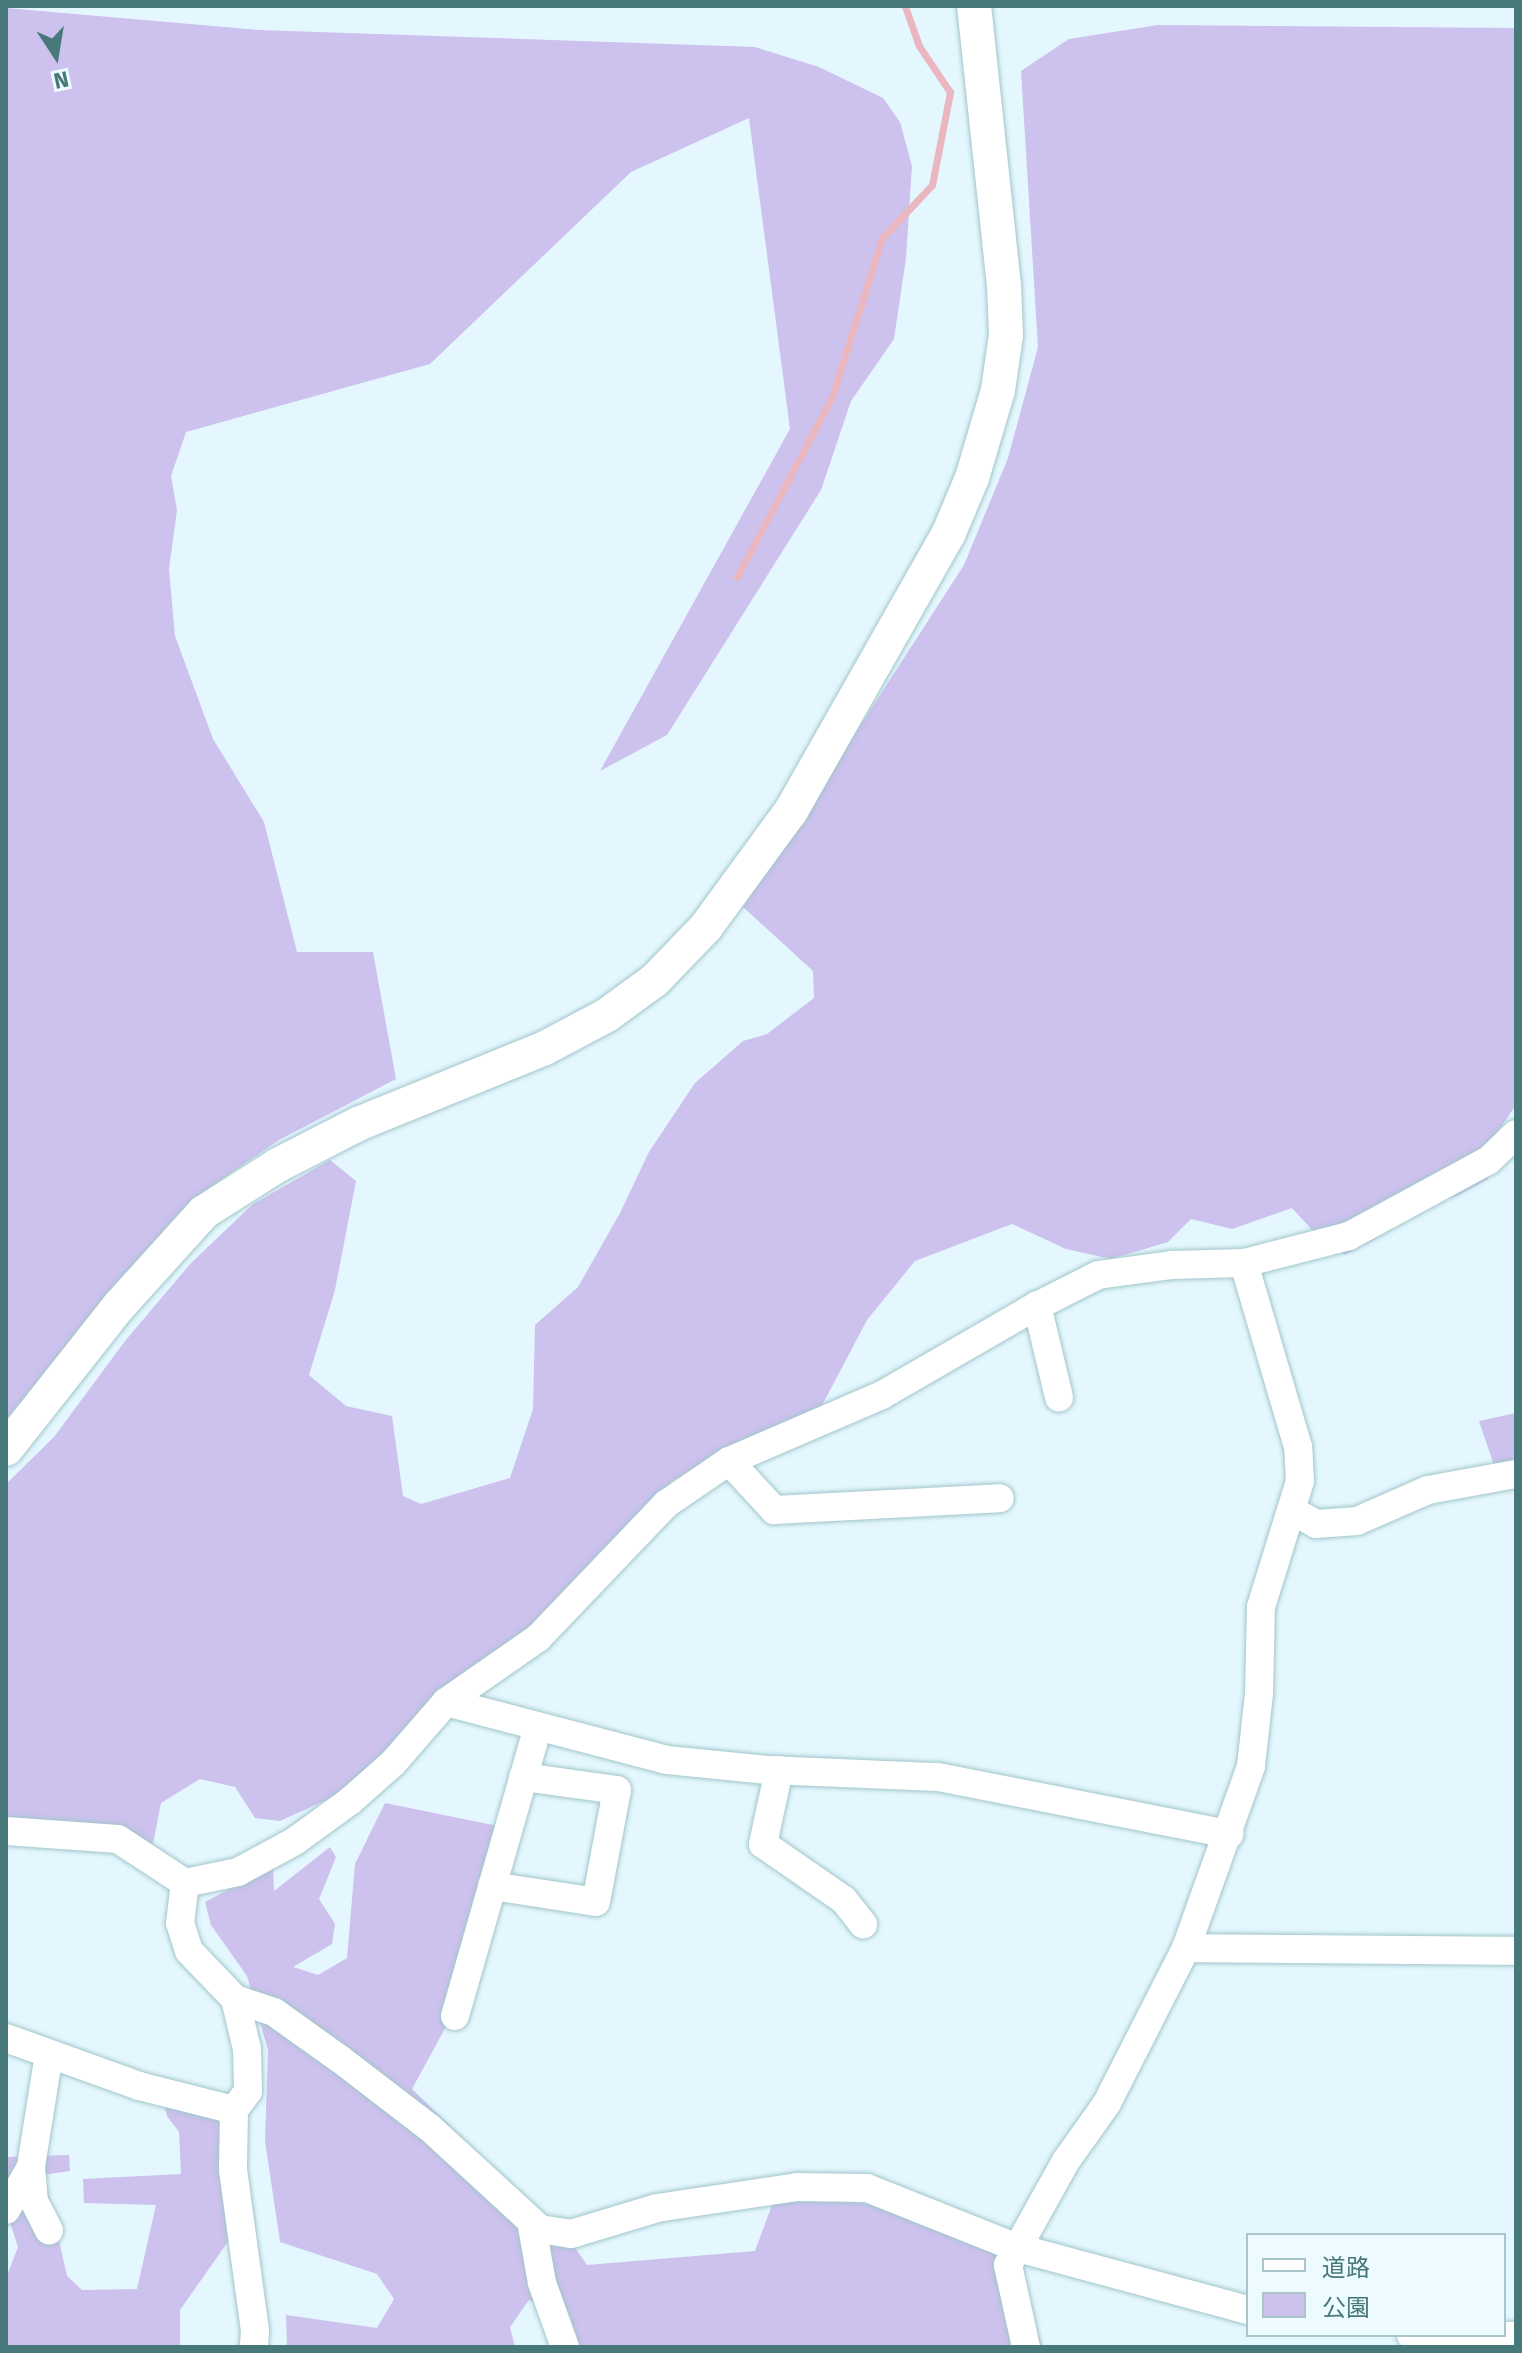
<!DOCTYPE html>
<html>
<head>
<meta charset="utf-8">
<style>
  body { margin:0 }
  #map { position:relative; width:1522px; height:2353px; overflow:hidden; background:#e4f7fe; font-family:"Fira Sans","Noto Sans JP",sans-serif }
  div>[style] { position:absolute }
  .green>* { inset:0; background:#cdc1ee }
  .stream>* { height:7px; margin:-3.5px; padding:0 3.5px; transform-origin:3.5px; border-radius:3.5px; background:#eab7c0 }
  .roads { filter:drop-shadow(0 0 2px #a1c6ca) drop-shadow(0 0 2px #a1c6ca) }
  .minor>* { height:28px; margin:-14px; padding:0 14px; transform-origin:14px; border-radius:14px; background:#fff }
  .tertiary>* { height:34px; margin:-17px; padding:0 17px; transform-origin:17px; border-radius:17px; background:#fff }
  span { translate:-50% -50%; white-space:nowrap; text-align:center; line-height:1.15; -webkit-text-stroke:6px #edfaff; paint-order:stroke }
  .frame { position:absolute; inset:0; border:8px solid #47787a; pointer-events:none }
  .legend { position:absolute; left:1246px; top:2233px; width:260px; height:104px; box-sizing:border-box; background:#edfaff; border:2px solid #abc6ca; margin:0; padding:10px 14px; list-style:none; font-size:24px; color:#47787a }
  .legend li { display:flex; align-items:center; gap:16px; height:40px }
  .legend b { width:40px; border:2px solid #abc6ca }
  .north { position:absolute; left:16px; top:16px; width:80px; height:80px; -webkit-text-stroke:6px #edfaff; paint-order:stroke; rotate:168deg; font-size:22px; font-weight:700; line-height:32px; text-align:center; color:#47787a }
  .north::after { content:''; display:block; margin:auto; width:28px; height:36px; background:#47787a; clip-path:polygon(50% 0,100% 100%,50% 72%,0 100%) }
</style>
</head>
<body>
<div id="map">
  <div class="green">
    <i style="clip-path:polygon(6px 8px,259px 30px,755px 47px,819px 67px,883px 98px,900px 122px,912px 166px,906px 258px,894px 339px,851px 401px,821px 490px,667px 735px,600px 771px,790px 429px,749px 118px,631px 172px,430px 364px,186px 432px,171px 476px,177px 510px,169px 569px,175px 636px,213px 739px,264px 822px,297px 952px,373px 952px,396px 1079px,279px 1140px,196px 1197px,6px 1419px)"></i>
    <i style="clip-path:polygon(1158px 25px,1516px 28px,1516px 1105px,1494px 1137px,1488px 1179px,1457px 1196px,1407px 1207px,1377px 1238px,1345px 1255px,1324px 1243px,1292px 1208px,1232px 1229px,1191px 1219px,1168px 1242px,1111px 1259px,1066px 1249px,1012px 1224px,915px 1261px,867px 1320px,818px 1413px,672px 1481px,594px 1583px,364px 1783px,280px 1821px,255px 1818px,235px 1787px,200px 1779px,161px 1803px,152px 1849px,6px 1835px,6px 1484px,54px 1437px,125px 1341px,191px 1263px,253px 1204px,330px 1160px,356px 1181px,335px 1290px,309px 1375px,346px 1406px,392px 1416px,403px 1496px,421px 1504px,510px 1478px,533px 1409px,535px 1325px,578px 1287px,620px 1213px,649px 1152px,695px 1083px,743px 1041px,767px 1034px,814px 998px,813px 971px,743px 907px,964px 565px,1008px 458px,1038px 347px,1021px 71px,1069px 39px)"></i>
    <i style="clip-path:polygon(1516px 1413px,1516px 1462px,1494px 1465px,1479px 1421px)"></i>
    <i style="clip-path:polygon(385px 1803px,513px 1829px,449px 2021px,412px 2089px,573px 2245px,587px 2265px,755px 2251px,773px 2202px,838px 2201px,907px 2207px,1015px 2257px,1042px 2347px,575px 2347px,563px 2317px,529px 2300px,510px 2327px,515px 2347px,287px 2347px,286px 2315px,377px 2328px,394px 2299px,377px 2274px,280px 2242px,265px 2141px,268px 2050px,247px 1976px,211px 1925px,205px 1902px,273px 1866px,274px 1891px,330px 1847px,336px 1857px,319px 1899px,335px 1924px,332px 1944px,293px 1967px,318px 1975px,347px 1958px,355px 1864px)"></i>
    <i style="clip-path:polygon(162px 2095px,240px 2128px,246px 2216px,180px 2310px,180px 2347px,6px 2347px,6px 2278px,18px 2247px,6px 2210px,6px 2197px,47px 2187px,67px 2276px,82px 2290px,137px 2289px,156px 2205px,84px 2203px,83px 2179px,181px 2174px,179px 2132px,167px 2116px)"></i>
    <i style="clip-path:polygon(69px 2155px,70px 2171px,6px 2180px,6px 2157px)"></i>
  </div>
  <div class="stream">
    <i style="left:737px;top:577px;width:204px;rotate:-62.2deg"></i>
    <i style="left:832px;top:397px;width:167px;rotate:-72.5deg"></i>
    <i style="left:882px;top:238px;width:73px;rotate:-46.7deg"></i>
    <i style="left:932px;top:185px;width:95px;rotate:-79deg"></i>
    <i style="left:950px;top:92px;width:55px;rotate:-124deg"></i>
    <i style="left:919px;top:46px;width:42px;rotate:-109.3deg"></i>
  </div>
  <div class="roads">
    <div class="minor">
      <i style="left:1037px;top:1305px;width:95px;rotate:76.6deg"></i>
      <i style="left:729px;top:1461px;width:67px;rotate:47.4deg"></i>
      <i style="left:774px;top:1510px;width:226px;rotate:-3deg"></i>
      <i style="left:1291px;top:1510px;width:29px;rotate:29deg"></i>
      <i style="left:1316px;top:1524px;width:41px;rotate:-4.2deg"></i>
      <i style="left:1357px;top:1521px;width:77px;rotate:-23.6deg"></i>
      <i style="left:1428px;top:1490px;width:89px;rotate:-10.3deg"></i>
      <i style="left:446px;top:1702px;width:228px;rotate:14.7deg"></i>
      <i style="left:667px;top:1760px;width:101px;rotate:5.7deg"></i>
      <i style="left:768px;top:1770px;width:170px;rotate:2.4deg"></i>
      <i style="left:938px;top:1777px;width:297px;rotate:11.1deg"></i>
      <i style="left:779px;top:1770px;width:76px;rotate:102.2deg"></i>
      <i style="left:763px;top:1844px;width:98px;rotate:34.7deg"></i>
      <i style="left:844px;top:1900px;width:31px;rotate:52deg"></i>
      <i style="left:6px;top:1831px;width:112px;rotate:4.1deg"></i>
      <i style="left:118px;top:1839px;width:80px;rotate:33.3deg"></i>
      <i style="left:185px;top:1883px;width:54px;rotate:-11.7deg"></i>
      <i style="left:238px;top:1872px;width:65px;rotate:-28.5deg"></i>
      <i style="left:295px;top:1841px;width:68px;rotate:-36deg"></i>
      <i style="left:350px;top:1801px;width:57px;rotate:-41.5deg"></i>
      <i style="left:393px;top:1763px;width:81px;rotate:-49deg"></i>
      <i style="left:446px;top:1702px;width:112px;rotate:-34.8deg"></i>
      <i style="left:538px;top:1638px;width:185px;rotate:-46.3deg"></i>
      <i style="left:666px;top:1504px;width:76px;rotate:-34.3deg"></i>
      <i style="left:729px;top:1461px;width:167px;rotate:-23.3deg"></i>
      <i style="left:882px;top:1395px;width:170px;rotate:-30deg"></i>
      <i style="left:1029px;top:1310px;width:77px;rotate:-26.9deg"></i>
      <i style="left:1098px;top:1275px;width:75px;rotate:-7.7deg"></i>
      <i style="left:1172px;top:1265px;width:72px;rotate:-1.6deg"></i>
      <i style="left:1244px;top:1263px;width:108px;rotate:-14.4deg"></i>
      <i style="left:1349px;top:1236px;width:159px;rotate:-28.5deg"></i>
      <i style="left:1489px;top:1160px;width:37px;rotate:-44deg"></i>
      <i style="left:185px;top:1883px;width:40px;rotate:97.1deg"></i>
      <i style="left:180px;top:1923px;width:29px;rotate:72deg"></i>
      <i style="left:189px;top:1951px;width:66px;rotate:46.2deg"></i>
      <i style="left:235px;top:1999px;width:41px;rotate:18.4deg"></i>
      <i style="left:274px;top:2012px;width:81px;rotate:35.5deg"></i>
      <i style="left:340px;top:2059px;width:113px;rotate:37.5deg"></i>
      <i style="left:430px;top:2128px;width:149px;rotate:42.6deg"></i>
      <i style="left:540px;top:2229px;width:31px;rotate:9deg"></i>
      <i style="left:571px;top:2234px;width:90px;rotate:-16.8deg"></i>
      <i style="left:657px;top:2208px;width:142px;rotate:-8.5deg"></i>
      <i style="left:797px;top:2187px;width:70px;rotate:0.8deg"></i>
      <i style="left:867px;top:2188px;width:162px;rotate:21.7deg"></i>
      <i style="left:1018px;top:2248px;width:238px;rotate:15.1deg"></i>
      <i style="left:492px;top:1886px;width:105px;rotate:8.7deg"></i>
      <i style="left:596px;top:1902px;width:114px;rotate:-79.4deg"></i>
      <i style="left:617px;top:1790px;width:95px;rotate:-172.1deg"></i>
      <i style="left:1186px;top:1948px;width:330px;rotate:0.5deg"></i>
      <i style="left:235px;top:1999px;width:51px;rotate:76.5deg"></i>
      <i style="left:247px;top:2049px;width:42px;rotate:88.6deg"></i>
      <i style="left:248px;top:2091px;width:24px;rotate:126deg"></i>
      <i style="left:234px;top:2110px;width:60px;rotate:91deg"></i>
      <i style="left:233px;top:2170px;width:162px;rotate:82.2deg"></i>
      <i style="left:255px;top:2331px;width:16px;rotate:94deg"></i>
      <i style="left:455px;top:2016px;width:301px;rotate:-74deg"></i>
      <i style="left:6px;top:2038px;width:141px;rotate:19.8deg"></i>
      <i style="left:139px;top:2086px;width:98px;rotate:14.2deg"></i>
      <i style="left:49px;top:2054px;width:114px;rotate:99.1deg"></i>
      <i style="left:31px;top:2167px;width:34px;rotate:85deg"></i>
      <i style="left:34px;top:2201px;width:33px;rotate:63deg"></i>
      <i style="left:6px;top:2210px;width:50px;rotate:-59.8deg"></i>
      <i style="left:531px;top:2221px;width:63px;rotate:79.9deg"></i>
      <i style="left:542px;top:2283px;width:68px;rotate:70.2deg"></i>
      <i style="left:1411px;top:2335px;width:105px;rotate:0.5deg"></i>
      <i style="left:1026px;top:2347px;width:84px;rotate:-102.4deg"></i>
      <i style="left:1008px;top:2265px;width:119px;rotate:-60.9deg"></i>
      <i style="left:1066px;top:2161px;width:71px;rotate:-54.7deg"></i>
      <i style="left:1107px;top:2103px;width:174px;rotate:-63deg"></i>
      <i style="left:1186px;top:1948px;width:193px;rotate:-70.3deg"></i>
      <i style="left:1251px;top:1766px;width:73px;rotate:-83.7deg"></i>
      <i style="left:1259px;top:1693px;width:86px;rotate:-88.7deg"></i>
      <i style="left:1261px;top:1607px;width:132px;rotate:-72.8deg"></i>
      <i style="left:1300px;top:1481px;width:34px;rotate:-93deg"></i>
      <i style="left:1298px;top:1447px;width:192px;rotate:-106.4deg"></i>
    </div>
    <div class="tertiary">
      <i style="left:6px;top:1449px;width:182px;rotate:-51.7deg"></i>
      <i style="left:119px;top:1306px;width:127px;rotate:-47.9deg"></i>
      <i style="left:204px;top:1212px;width:88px;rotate:-32.4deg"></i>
      <i style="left:278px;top:1165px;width:90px;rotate:-27.1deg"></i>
      <i style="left:358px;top:1124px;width:202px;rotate:-22.1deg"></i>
      <i style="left:545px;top:1048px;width:70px;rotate:-28deg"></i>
      <i style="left:607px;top:1015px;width:59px;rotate:-36.1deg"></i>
      <i style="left:655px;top:980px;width:74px;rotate:-46.1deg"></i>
      <i style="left:706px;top:927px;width:144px;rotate:-53.8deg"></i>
      <i style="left:791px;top:811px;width:318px;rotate:-60.4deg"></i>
      <i style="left:948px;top:535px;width:62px;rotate:-67.2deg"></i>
      <i style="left:972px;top:478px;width:92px;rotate:-73.5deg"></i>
      <i style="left:998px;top:390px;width:56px;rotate:-81.7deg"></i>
      <i style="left:1006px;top:335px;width:49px;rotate:-92.3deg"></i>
      <i style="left:1004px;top:286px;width:282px;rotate:-96.1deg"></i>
    </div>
  </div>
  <div class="frame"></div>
  <ul class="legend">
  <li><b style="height:10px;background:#fff"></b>道路</li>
  <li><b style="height:22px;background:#cdc1ee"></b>公園</li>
  </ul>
  <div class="north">N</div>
</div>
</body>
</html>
